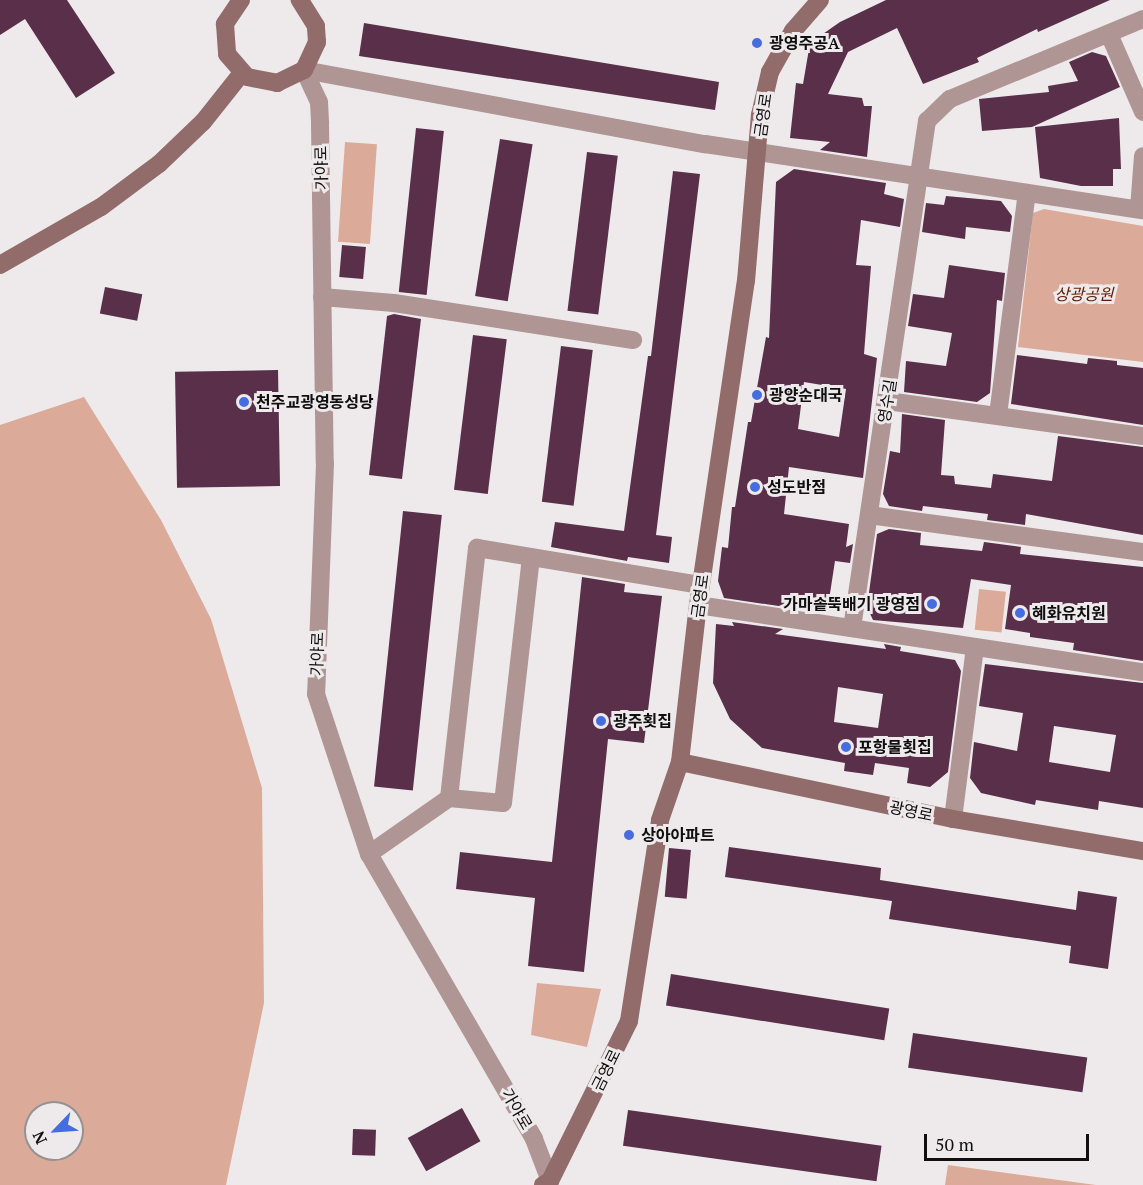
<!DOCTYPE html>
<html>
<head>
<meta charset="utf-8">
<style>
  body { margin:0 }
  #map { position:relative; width:1143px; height:1185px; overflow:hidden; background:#eeeaeb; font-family:"PT Serif","Noto Sans KR",serif }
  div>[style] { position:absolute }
  .green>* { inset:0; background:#dcaa99; transform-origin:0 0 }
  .building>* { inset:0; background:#592f4a; transform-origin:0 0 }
  .street>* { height:18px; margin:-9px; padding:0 9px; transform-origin:9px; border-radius:9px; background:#b09595 }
  .secondary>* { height:18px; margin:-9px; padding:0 9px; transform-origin:9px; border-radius:9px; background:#926c6b }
  .dots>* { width:16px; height:16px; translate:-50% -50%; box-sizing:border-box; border:3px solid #eeeaeb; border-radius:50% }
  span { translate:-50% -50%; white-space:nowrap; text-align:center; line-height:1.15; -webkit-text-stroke:6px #eeeaeb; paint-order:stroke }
  .poi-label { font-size:16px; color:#100e0f; font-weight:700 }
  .left { translate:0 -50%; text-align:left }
  .right { translate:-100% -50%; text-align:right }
  .street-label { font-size:16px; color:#100e0f }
  .park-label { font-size:16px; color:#5d1b01; font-style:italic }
  .north { position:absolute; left:24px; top:1101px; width:60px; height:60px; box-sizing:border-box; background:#eeeaeb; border:2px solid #959293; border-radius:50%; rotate:245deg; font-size:16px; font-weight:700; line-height:24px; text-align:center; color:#100e0f }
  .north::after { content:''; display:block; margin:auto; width:21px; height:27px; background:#466de0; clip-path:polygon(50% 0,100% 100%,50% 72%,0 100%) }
  .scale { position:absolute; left:924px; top:1134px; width:165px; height:27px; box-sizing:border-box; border:3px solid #100e0f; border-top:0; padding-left:8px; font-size:18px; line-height:21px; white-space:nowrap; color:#100e0f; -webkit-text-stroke:4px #eeeaeb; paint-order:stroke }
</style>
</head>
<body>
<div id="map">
  <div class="green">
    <i style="left:345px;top:142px;width:32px;height:100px;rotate:4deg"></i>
    <i style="clip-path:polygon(1044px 209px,1143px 226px,1143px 362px,1018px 347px,1033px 213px)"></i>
    <i style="clip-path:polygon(evenodd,84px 397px,161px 520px,211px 619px,262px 788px,264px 1003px,226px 1185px,0 1185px,0 425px,84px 397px,36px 1113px,72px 1113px,72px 1149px,36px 1149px,36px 1113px)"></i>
    <i style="left:979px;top:589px;width:27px;height:41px;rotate:6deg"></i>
    <i style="clip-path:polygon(537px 983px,601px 989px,587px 1047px,531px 1035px)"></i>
    <i style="clip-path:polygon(948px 1165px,1096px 1185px,945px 1185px)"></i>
  </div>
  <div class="building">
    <i style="clip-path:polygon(0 0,67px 0,115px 73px,76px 98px,25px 19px,0 35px)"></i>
    <i style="clip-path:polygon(886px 0,1110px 0,1038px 32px,1037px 29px,977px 58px,979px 62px,923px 84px,897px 28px,848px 52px,828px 94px,862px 98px,864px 106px,872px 106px,867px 157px,820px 150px,830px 142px,790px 138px,796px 83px,803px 84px,810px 43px,840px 22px)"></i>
    <i style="clip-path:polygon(364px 23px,719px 82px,715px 110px,359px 56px)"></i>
    <i style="clip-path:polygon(1092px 52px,1106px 56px,1120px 87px,1032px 127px,982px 131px,979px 99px,1049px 92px,1048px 86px,1078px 81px,1069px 62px)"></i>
    <i style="clip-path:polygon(1119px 118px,1121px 169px,1113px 169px,1113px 186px,1081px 186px,1040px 178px,1035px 127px)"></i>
    <i style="left:416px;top:128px;width:28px;height:165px;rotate:6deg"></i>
    <i style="left:500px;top:139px;width:33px;height:159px;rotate:9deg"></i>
    <i style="left:587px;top:152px;width:31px;height:160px;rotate:7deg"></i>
    <i style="clip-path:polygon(evenodd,794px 169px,886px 183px,884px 194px,904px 199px,900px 227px,861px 220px,856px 265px,871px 266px,864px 354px,877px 358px,863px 478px,789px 467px,784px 514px,849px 524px,846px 547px,853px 544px,850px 563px,835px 561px,829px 600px,812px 611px,724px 598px,718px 581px,722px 547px,728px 548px,732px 507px,735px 507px,748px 422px,751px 422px,766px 337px,769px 338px,776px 182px,794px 169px,804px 382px,846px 389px,839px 437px,798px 429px,804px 382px)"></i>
    <i style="clip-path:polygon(673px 171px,700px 174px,656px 535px,672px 537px,669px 563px,628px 557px,627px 561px,551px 547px,555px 522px,624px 531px,648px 356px,651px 356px)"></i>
    <i style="clip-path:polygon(946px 196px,1001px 201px,1012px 216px,1010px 232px,966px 227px,965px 239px,922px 232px,926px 203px,944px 205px)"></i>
    <i style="left:342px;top:245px;width:24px;height:32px;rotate:5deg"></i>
    <i style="clip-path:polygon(949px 265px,1005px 273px,1002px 301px,997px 300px,990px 393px,977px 402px,904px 392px,906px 361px,946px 366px,952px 333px,908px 326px,913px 294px,944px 298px)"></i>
    <i style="left:105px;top:287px;width:38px;height:27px;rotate:11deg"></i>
    <i style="clip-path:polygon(394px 314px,421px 319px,402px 479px,369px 475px,387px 316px)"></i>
    <i style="left:473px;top:335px;width:34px;height:156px;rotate:7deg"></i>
    <i style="left:561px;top:346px;width:32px;height:157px;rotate:7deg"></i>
    <i style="clip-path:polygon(1017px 355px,1087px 364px,1088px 358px,1117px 361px,1117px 365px,1143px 368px,1143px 425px,1011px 404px)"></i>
    <i style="left:278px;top:370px;width:116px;height:103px;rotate:89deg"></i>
    <i style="clip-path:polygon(902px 414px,945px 420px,941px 475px,954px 476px,955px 484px,991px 488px,993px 474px,1052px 481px,1058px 436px,1143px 447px,1143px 535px,1026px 514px,1025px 525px,987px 520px,988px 514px,923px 506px,922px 511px,889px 506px,883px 494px,890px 451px,900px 453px)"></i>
    <i style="left:403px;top:511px;width:39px;height:277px;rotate:6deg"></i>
    <i style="clip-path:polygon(889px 529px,921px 533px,920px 545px,982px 551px,984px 542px,1021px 547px,1020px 554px,1143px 567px,1143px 661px,1073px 650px,1074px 643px,1030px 637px,1030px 633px,1005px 629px,1011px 585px,971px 579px,963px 628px,873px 620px,867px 607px,877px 534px)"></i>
    <i style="clip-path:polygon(582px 577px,625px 584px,624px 592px,662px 596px,644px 743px,608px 739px,584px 972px,528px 966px,535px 898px,456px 889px,460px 852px,552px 862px)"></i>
    <i style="clip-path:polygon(evenodd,732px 622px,783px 629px,775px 634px,886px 649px,884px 644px,901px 647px,900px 651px,955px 660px,961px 671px,948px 772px,930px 787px,907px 783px,909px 768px,875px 763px,873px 775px,844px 771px,845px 763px,762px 748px,730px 719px,713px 683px,716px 624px,734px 626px,732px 622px,838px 687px,883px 694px,878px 728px,834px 722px,838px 687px)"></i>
    <i style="clip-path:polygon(evenodd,985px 664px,1143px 683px,1143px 808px,1099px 801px,1098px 810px,1036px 800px,1035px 805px,981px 793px,970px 778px,974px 742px,1017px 751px,1023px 713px,979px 706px,985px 664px,1054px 726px,1116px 735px,1110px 772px,1049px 762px,1054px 726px)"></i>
    <i style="clip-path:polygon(729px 847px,881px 868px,880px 880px,1076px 910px,1078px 891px,1117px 897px,1108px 969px,1069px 963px,1071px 946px,889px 919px,892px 901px,725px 877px)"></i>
    <i style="left:669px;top:848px;width:22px;height:49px;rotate:5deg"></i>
    <i style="left:671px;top:974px;width:221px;height:32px;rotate:9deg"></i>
    <i style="left:913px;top:1033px;width:176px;height:35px;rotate:8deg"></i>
    <i style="left:462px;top:1108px;width:38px;height:62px;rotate:61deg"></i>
    <i style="left:628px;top:1110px;width:256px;height:36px;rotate:8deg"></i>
    <i style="left:353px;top:1129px;width:23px;height:26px;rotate:2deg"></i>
  </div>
  <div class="street">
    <i style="left:1109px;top:34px;width:85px;rotate:66.4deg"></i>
    <i style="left:304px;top:70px;width:35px;rotate:65deg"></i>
    <i style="left:319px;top:102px;width:22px;rotate:87deg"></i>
    <i style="left:320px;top:124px;width:339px;rotate:89.2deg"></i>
    <i style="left:325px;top:463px;width:231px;rotate:92.2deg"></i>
    <i style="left:316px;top:694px;width:169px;rotate:71.7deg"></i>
    <i style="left:369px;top:854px;width:329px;rotate:59.9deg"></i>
    <i style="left:534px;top:1139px;width:45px;rotate:69.1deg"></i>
    <i style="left:304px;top:70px;width:408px;rotate:10.5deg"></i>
    <i style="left:705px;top:144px;width:443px;rotate:8.6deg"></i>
    <i style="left:1139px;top:209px;width:53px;rotate:-85.7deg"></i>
    <i style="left:322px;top:297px;width:72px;rotate:4.8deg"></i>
    <i style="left:394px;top:303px;width:242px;rotate:8.8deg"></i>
    <i style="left:887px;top:401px;width:258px;rotate:7.8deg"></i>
    <i style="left:998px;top:415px;width:224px;rotate:-82.6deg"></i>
    <i style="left:869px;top:515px;width:276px;rotate:7.7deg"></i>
    <i style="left:698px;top:605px;width:450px;rotate:8.6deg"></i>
    <i style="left:852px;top:628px;width:513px;rotate:-81.59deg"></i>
    <i style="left:927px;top:121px;width:32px;rotate:-44deg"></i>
    <i style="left:950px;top:99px;width:209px;rotate:-22.5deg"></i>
    <i style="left:449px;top:798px;width:54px;rotate:5.3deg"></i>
    <i style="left:503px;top:803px;width:247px;rotate:-83.5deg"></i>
    <i style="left:953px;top:819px;width:173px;rotate:-82.7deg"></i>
    <i style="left:369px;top:854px;width:98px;rotate:-35deg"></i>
    <i style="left:449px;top:798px;width:252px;rotate:-83.6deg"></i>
    <i style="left:477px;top:548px;width:227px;rotate:9.4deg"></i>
  </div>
  <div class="secondary">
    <i style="left:241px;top:0;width:29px;rotate:124deg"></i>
    <i style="left:225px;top:24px;width:30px;rotate:86deg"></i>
    <i style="left:227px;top:54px;width:30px;rotate:49deg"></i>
    <i style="left:247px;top:77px;width:31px;rotate:11deg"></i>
    <i style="left:277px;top:83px;width:30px;rotate:-26deg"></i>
    <i style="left:304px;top:70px;width:31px;rotate:-65deg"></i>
    <i style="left:317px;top:42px;width:16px;rotate:-94deg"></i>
    <i style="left:316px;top:26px;width:31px;rotate:-122deg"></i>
    <i style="left:0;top:265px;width:116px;rotate:-29.9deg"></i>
    <i style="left:101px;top:207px;width:72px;rotate:-36.6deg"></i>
    <i style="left:159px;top:164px;width:61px;rotate:-43.7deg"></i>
    <i style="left:203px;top:122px;width:63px;rotate:-51.5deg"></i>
    <i style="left:680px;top:762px;width:279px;rotate:11.8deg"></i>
    <i style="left:953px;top:819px;width:193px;rotate:9.6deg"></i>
    <i style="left:543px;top:1185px;width:8px;rotate:-30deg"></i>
    <i style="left:550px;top:1181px;width:178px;rotate:-63.7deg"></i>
    <i style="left:629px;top:1021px;width:203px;rotate:-81.2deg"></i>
    <i style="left:660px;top:820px;width:61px;rotate:-71deg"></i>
    <i style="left:680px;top:762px;width:158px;rotate:-83.5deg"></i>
    <i style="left:698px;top:605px;width:328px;rotate:-81.6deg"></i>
    <i style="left:746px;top:281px;width:167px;rotate:-85.2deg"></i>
    <i style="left:760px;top:115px;width:44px;rotate:-76.9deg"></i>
    <i style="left:770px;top:72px;width:47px;rotate:-60.7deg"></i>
    <i style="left:793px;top:31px;width:41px;rotate:-48.9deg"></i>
  </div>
  <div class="dots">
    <i style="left:757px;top:43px;background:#466de0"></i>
    <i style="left:757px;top:395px;background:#466de0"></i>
    <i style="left:244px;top:402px;background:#466de0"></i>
    <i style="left:755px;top:487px;background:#466de0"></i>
    <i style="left:932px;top:604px;background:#466de0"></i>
    <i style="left:1020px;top:613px;background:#466de0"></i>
    <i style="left:601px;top:721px;background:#466de0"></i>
    <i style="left:846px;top:747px;background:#466de0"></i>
    <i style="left:629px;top:835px;background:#466de0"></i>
  </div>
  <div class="poi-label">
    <span class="left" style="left:769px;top:43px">광영주공A</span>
    <span class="left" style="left:769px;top:395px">광양순대국</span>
    <span class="left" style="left:256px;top:402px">천주교광영동성당</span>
    <span class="left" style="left:767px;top:487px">성도반점</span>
    <span class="right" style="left:920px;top:604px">가마솥뚝배기 광영점</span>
    <span class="left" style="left:1032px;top:613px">혜화유치원</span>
    <span class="left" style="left:613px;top:721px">광주횟집</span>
    <span class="left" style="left:858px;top:747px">포항물횟집</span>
    <span class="left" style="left:641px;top:835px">상아아파트</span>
  </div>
  <div class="street-label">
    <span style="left:763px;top:115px;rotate:-82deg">금영로</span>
    <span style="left:321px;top:168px;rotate:-91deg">가야로</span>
    <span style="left:887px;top:401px;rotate:-81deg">영수길</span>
    <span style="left:700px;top:596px;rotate:-82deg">금영로</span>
    <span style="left:317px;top:654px;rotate:-88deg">가야로</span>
    <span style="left:911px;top:811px;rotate:12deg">광영로</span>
    <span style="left:606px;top:1070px;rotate:-64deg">금영로</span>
    <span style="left:517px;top:1109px;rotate:60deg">가야로</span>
  </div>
  <div class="park-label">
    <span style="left:1084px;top:294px">상광공원</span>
  </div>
  <div class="north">N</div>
  <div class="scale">50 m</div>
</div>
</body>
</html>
